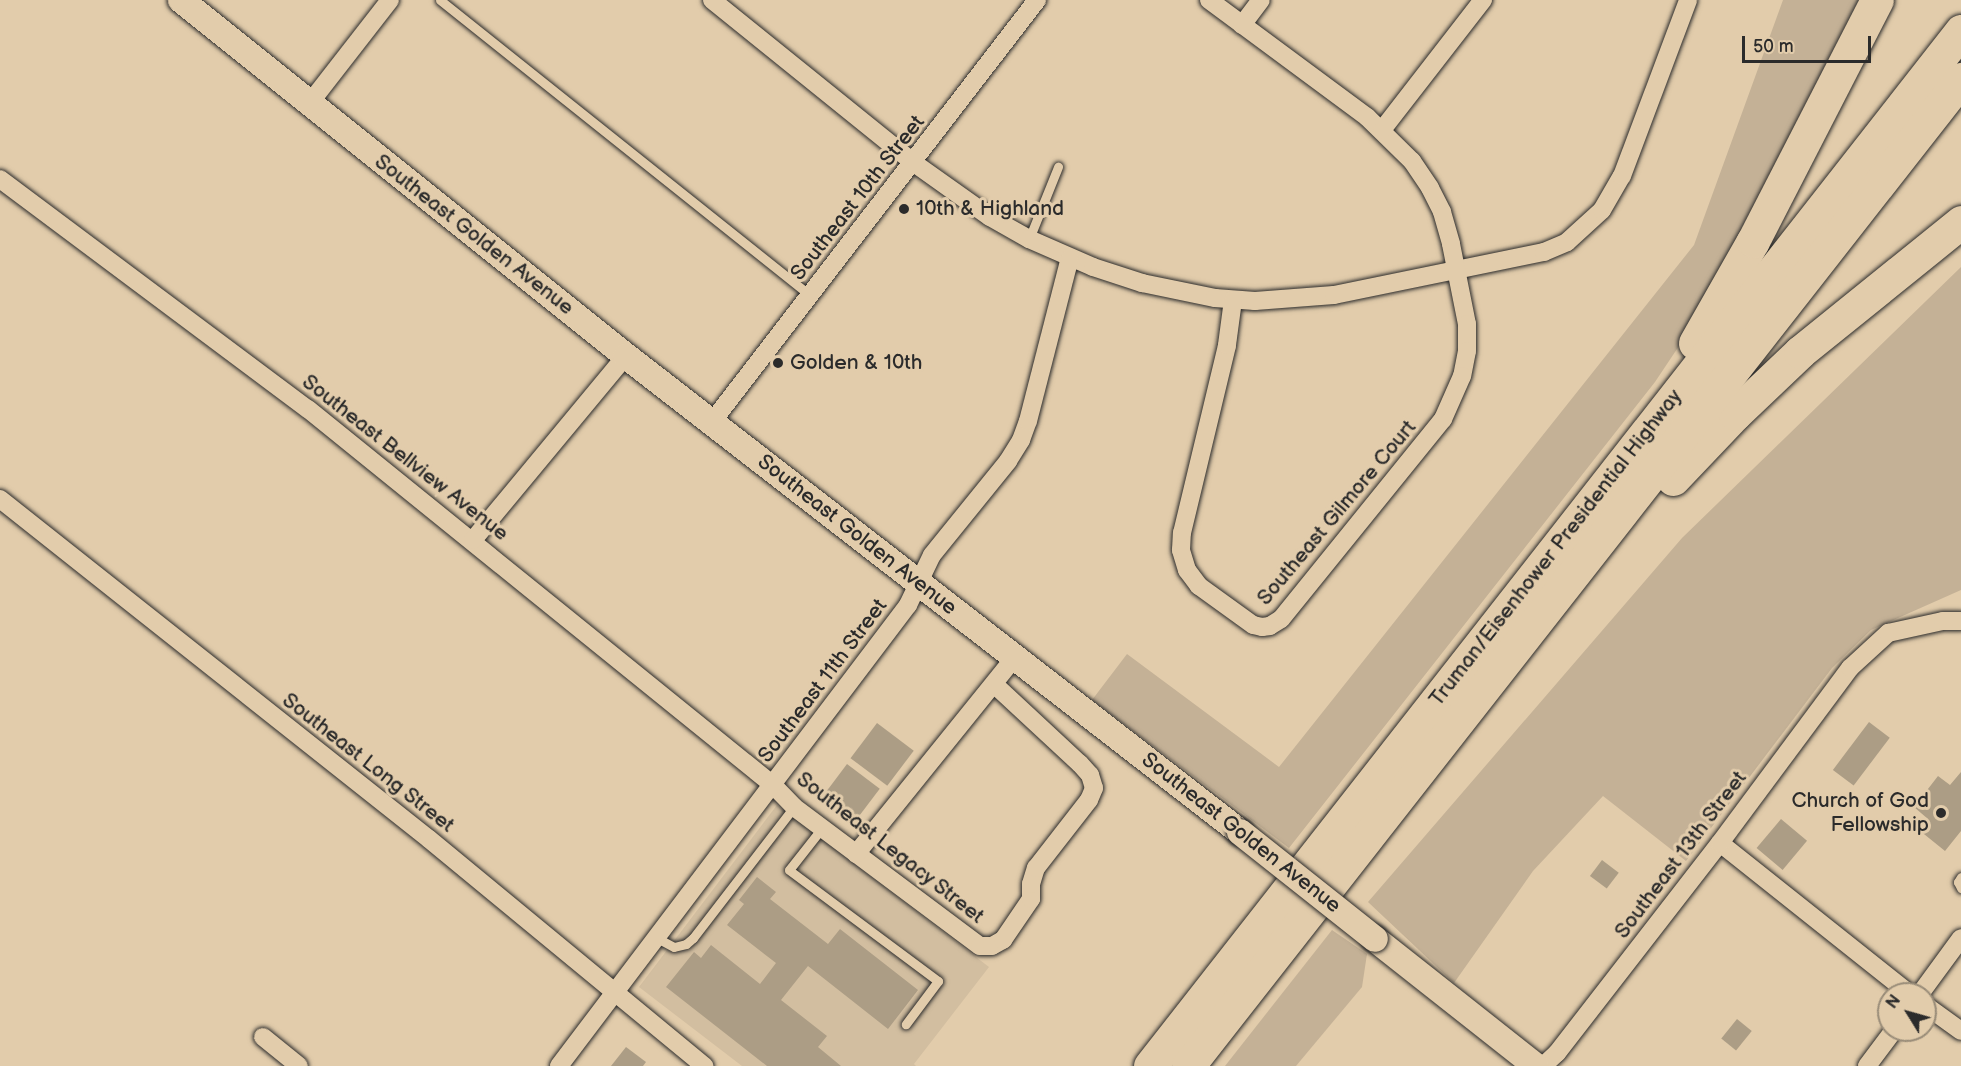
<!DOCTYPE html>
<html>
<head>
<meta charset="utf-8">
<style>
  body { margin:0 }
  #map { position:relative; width:1961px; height:1066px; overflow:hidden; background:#e2ccab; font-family:"Balsamiq Sans",sans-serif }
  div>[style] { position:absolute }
  .built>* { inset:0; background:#d2bea0 }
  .green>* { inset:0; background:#c4b196 }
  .building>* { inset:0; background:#ac9d85; transform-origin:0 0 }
  .roads { filter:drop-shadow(0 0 2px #2b2b2b) drop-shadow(0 0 2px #2b2b2b) }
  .lane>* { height:9px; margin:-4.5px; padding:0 4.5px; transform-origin:4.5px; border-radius:4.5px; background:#e2ccab }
  .street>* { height:18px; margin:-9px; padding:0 9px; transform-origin:9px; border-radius:9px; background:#e2ccab }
  .secondary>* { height:26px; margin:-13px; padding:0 13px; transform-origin:13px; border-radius:13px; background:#e2ccab }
  .highway>* { height:33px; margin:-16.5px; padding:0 16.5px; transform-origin:16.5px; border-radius:16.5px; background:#e2ccab }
  .bridges { filter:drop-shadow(0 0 2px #2b2b2b) drop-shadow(0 0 2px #2b2b2b) }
  .secondary-bridge>* { height:26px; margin:-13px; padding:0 13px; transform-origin:13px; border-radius:13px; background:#e2ccab }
  .dots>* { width:16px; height:16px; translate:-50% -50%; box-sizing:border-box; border:3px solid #e2ccab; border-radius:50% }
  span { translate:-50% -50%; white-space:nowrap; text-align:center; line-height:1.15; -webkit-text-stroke:6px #e2ccab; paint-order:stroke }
  .street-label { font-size:21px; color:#2b2b2b }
  .poi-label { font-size:21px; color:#2b2b2b }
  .left { translate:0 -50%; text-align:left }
  .right { translate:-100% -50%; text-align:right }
  .north { position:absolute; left:1877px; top:982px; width:60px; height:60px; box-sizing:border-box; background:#e2ccab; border:2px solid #998c78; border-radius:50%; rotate:307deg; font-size:16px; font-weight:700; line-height:24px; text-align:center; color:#2b2b2b }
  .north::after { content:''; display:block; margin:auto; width:21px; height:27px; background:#2b2b2b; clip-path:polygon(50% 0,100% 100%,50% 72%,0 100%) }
  .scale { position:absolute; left:1742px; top:36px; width:129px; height:27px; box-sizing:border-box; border:3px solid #2b2b2b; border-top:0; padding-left:8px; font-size:18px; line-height:21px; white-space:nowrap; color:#2b2b2b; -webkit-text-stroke:4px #e2ccab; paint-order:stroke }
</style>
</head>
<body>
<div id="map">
  <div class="built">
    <i style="clip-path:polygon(777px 805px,989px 967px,914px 1064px,916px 1066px,742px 1066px,639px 987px)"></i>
  </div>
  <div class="green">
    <i style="clip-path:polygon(1783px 0,1863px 0,1703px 310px,1655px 382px,1289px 848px,1092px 700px,1127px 654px,1279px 767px,1694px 245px)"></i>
    <i style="clip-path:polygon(1961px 267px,1961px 590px,1871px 630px,1832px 668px,1686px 861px,1603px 796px,1533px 871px,1454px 983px,1368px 902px,1682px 538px)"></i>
    <i style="clip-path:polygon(1332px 930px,1367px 954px,1362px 987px,1296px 1066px,1225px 1066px)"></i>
  </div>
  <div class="building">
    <i style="left:1869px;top:722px;width:26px;height:60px;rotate:37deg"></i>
    <i style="left:877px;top:723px;width:46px;height:44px;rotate:37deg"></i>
    <i style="left:847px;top:764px;width:41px;height:44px;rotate:37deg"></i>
    <i style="clip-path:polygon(1961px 772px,1961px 831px,1945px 851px,1919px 830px,1928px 819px,1914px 807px,1938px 776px,1950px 785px)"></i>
    <i style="left:1781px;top:819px;width:34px;height:38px;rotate:40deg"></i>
    <i style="left:1602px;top:860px;width:21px;height:20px;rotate:37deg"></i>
    <i style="clip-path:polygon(757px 877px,776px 892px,770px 899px,828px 944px,840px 929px,918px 990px,888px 1029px,808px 966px,781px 1000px,827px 1036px,818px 1047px,841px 1066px,767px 1066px,666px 987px,694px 952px,701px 958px,711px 945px,760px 984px,776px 963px,727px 925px,744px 904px,739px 900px)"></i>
    <i style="left:1737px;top:1019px;width:19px;height:25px;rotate:39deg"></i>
    <i style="clip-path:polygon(626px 1047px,646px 1062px,643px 1066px,611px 1066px)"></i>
  </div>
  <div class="roads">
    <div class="lane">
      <i style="left:440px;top:0;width:473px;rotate:38.6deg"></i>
      <i style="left:1029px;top:239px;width:78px;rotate:-68.1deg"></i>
      <i style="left:822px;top:828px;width:53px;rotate:128.2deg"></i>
      <i style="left:789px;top:870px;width:186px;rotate:36.7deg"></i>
      <i style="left:938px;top:981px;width:54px;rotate:126.7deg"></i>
      <i style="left:1961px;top:877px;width:6px;rotate:121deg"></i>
      <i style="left:1958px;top:882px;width:7px;rotate:63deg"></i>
      <i style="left:657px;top:938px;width:19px;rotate:28deg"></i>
      <i style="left:674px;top:947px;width:12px;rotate:-14deg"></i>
      <i style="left:686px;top:944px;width:9px;rotate:-41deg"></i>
      <i style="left:693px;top:938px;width:165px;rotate:-52.4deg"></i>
    </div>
    <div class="street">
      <i style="left:712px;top:0;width:260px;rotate:38.9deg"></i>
      <i style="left:914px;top:163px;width:93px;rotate:35.4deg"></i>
      <i style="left:990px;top:217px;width:45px;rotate:29.4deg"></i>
      <i style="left:1029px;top:239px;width:70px;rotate:23.6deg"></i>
      <i style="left:1093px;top:267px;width:52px;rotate:18.1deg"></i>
      <i style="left:1142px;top:283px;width:75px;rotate:11.6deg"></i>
      <i style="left:1215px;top:298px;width:40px;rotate:4.3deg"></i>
      <i style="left:1255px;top:301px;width:79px;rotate:-4.3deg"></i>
      <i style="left:1334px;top:295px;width:214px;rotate:-11.6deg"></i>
      <i style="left:1544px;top:252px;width:25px;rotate:-23deg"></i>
      <i style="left:1567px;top:242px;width:47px;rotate:-42.4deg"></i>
      <i style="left:1602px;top:210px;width:39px;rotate:-60deg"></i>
      <i style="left:1622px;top:176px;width:188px;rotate:-69.4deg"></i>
      <i style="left:1209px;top:0;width:197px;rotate:36.5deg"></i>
      <i style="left:1367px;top:117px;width:63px;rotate:44.4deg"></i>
      <i style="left:1412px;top:161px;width:32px;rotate:56deg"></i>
      <i style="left:1430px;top:188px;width:27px;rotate:63deg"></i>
      <i style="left:1442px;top:212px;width:33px;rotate:74deg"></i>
      <i style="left:1451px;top:244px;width:82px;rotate:78.7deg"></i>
      <i style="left:1467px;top:324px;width:27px;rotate:90deg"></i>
      <i style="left:1467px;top:351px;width:25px;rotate:101deg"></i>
      <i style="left:1462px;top:376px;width:47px;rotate:113.8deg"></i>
      <i style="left:1443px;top:419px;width:257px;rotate:129deg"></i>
      <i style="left:1281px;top:619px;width:13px;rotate:148deg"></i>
      <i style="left:1270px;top:626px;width:8px;rotate:173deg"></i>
      <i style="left:1262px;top:627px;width:9px;rotate:-167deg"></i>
      <i style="left:1253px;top:625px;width:67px;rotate:-144.2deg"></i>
      <i style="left:1199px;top:586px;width:20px;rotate:-127deg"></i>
      <i style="left:1187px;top:570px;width:21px;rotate:-107deg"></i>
      <i style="left:1181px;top:550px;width:17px;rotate:-87deg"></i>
      <i style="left:1182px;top:533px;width:193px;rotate:-76.5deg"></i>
      <i style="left:1227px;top:345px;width:45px;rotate:-82.4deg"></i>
      <i style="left:1242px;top:25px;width:31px;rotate:-53deg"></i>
      <i style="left:309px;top:104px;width:132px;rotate:-52.1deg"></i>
      <i style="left:1382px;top:130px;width:165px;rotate:-52.2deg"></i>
      <i style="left:0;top:179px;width:384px;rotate:36.8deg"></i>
      <i style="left:308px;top:409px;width:598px;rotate:38.96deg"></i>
      <i style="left:773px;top:785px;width:30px;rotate:46deg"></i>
      <i style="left:794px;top:807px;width:232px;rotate:36.8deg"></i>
      <i style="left:980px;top:946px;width:12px"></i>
      <i style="left:992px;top:946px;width:13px;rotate:-29deg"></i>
      <i style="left:1003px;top:940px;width:50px;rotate:-55.7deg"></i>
      <i style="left:1031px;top:899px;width:15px;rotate:-90deg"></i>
      <i style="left:1031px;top:884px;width:17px;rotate:-73deg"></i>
      <i style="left:1036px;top:868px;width:86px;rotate:-52.1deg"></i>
      <i style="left:1089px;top:800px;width:13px;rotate:-67deg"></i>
      <i style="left:1094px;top:788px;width:14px;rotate:-107deg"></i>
      <i style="left:1090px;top:775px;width:15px;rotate:-132deg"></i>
      <i style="left:1080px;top:764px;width:117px;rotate:-137.1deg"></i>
      <i style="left:712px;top:422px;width:533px;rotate:-52.4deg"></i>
      <i style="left:0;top:499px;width:547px;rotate:38.4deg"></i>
      <i style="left:429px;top:839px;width:357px;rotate:39.5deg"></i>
      <i style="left:473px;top:540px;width:239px;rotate:-50.3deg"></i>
      <i style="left:1720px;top:843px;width:243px;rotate:38.5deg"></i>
      <i style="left:856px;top:854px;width:253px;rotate:-51.1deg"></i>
      <i style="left:1920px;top:994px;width:69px;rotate:-53.8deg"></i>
      <i style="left:1925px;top:1005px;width:44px;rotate:35.8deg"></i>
      <i style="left:263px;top:1037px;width:46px;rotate:38.9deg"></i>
      <i style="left:559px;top:1066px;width:578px;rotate:-52.87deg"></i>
      <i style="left:908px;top:605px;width:55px;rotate:-64.4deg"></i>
      <i style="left:932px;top:555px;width:121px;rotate:-51deg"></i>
      <i style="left:1008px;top:461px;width:25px;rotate:-58deg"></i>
      <i style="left:1021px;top:440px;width:20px;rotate:-70deg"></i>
      <i style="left:1028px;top:421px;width:168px;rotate:-75.6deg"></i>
      <i style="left:1543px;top:1066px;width:19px;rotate:-43deg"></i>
      <i style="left:1557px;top:1053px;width:266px;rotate:-52.2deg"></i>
      <i style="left:1720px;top:843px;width:218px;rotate:-53.4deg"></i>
      <i style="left:1850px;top:668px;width:52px;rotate:-42.6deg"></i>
      <i style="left:1888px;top:633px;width:56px;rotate:-12.3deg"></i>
      <i style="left:1943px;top:621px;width:18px"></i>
      <i style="left:1867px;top:1066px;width:45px;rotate:-53.1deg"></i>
    </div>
    <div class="secondary">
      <i style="left:181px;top:0;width:570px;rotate:38.66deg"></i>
      <i style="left:626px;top:356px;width:777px;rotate:37.78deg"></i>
      <i style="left:1375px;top:939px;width:205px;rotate:38.3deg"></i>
    </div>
    <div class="highway">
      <i style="left:1695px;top:343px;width:117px;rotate:-60.4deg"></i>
      <i style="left:1753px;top:241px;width:271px;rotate:-62.8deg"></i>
      <i style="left:1673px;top:479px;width:90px;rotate:-46.4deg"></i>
      <i style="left:1735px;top:414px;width:90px;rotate:-43.6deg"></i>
      <i style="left:1800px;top:352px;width:207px;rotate:-38.9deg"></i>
      <i style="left:1150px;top:1066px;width:1315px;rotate:-51.92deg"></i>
      <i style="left:1188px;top:1066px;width:1254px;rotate:-51.93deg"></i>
    </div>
  </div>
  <div class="bridges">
    <div class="secondary-bridge">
      <i style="left:1240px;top:832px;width:172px;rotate:38.4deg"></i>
    </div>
  </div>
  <div class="dots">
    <i style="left:904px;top:209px;background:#2b2b2b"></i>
    <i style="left:778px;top:363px;background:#2b2b2b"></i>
    <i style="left:1941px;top:813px;background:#2b2b2b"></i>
  </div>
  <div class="street-label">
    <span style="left:858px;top:198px;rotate:-52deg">Southeast 10th Street</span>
    <span style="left:474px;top:235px;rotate:38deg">Southeast Golden Avenue</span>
    <span style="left:405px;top:458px;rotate:38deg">Southeast Bellview Avenue</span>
    <span style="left:1337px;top:513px;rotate:-50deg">Southeast Gilmore Court</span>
    <span style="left:857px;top:535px;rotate:38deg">Southeast Golden Avenue</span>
    <span style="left:1556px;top:548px;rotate:-52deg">Truman/Eisenhower Presidential Highway</span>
    <span style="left:823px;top:681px;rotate:-53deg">Southeast 11th Street</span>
    <span style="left:368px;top:763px;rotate:38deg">Southeast Long Street</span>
    <span style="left:1241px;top:833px;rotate:38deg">Southeast Golden Avenue</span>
    <span style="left:890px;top:848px;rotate:38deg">Southeast Legacy Street</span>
    <span style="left:1681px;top:855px;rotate:-53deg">Southeast 13th Street</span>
  </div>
  <div class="poi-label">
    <span class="left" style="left:916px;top:209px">10th &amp; Highland</span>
    <span class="left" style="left:790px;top:363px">Golden &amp; 10th</span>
    <span class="right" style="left:1929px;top:813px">Church of God<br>Fellowship</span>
  </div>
  <div class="north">N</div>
  <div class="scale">50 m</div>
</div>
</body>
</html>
